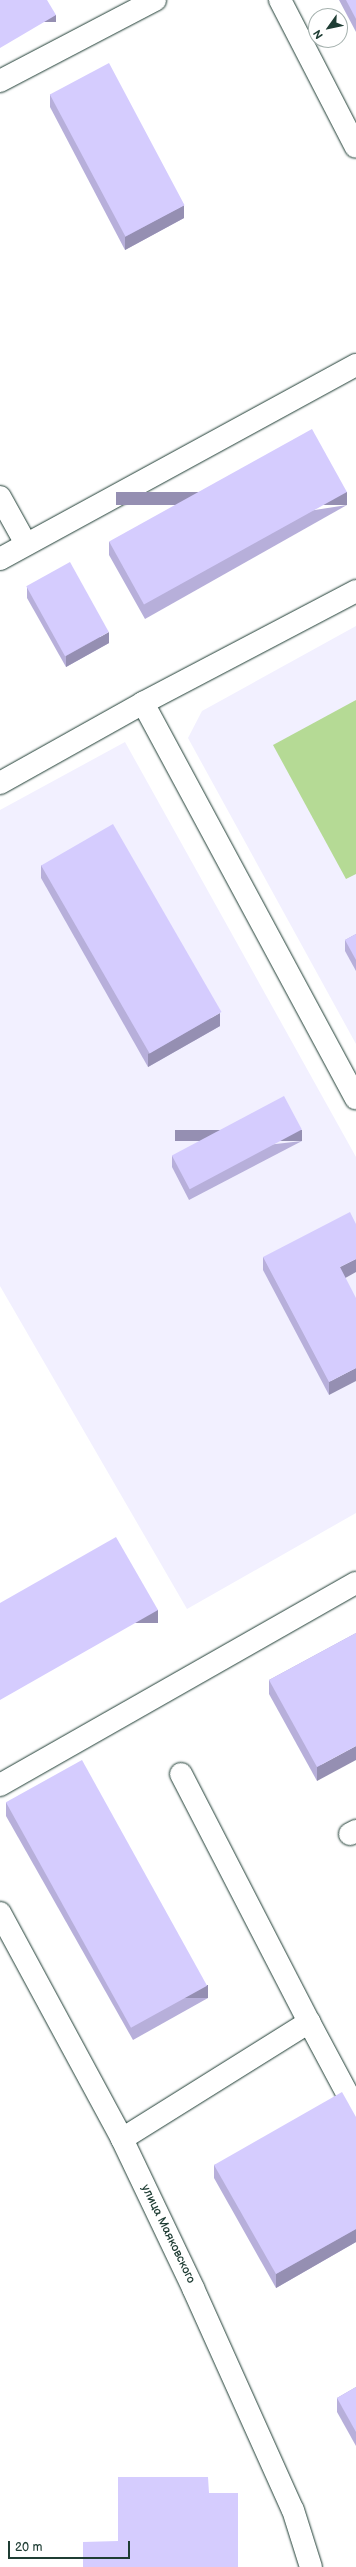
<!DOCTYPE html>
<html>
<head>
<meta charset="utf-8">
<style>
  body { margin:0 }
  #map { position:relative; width:356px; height:2567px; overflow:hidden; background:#fff; font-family:"Balsamiq Sans",sans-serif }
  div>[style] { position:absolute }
  .built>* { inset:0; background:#f2f0ff }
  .green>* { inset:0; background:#b5da95 }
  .roads { filter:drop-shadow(0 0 1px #1f3d34) drop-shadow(0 0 1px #1f3d34) }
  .minor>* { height:22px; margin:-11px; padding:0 11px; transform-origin:11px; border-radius:11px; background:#fff }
  .wall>* { inset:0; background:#b7afda }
  .shaded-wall>* { inset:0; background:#958fb2; transform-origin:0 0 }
  .building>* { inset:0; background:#d5ccfe; transform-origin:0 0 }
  span { translate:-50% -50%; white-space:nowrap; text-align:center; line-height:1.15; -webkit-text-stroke:4px #fff; paint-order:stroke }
  .street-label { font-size:12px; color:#1f3d34 }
  .north { position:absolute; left:308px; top:8px; width:40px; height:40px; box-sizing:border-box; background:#fff; border:1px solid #a5b1ae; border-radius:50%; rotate:237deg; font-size:11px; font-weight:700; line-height:16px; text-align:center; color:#1f3d34 }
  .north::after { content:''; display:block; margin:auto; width:14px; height:18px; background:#1f3d34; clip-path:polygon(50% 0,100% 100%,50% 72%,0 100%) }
  .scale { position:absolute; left:8px; top:2541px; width:122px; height:18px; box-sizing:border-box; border:2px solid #1f3d34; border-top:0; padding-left:5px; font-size:12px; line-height:14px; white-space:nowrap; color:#1f3d34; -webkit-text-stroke:3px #fff; paint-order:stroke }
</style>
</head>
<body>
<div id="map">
  <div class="built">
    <i style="clip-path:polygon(356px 626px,356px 1044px,188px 738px,202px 711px)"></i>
    <i style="clip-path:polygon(125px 742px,356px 1157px,356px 1513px,187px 1609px,0 1286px,0 810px)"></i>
  </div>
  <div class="green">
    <i style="clip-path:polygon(356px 700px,356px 874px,346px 879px,273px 745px)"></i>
  </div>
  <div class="roads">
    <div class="minor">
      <i style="left:280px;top:0;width:165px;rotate:62.7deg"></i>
      <i style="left:0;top:81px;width:175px;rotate:-27.6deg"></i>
      <i style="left:0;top:497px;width:54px;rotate:61deg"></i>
      <i style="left:0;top:559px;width:405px;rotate:-28.6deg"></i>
      <i style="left:143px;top:703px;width:449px;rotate:61.7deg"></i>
      <i style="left:0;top:783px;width:164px;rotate:-29.2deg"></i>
      <i style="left:143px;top:703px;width:241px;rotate:-27.7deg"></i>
      <i style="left:0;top:1785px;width:409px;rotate:-29.6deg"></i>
      <i style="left:350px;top:1834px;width:7px;rotate:-27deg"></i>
      <i style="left:0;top:1913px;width:257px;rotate:61.6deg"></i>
      <i style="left:122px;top:2139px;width:165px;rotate:64.5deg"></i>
      <i style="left:193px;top:2288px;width:243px;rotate:65.8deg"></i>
      <i style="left:293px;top:2510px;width:60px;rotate:72.5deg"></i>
      <i style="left:309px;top:2022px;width:100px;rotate:61.9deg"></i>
      <i style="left:122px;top:2139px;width:221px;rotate:-32deg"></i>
      <i style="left:309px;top:2022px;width:279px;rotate:-117.3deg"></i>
    </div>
  </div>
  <div class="wall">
    <i style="clip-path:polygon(339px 0,356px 0,356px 32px)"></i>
    <i style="clip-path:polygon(50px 94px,184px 218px,125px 250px,50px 107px)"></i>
    <i style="clip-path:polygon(347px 505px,145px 619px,109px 555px,109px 542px)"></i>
    <i style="clip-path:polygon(27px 587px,109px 643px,66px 667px,27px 598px)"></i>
    <i style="clip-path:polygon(41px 865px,220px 1026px,148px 1067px,41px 878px)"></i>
    <i style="clip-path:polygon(356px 934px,356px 971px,345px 951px,345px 940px)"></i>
    <i style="clip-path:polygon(302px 1141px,189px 1200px,172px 1167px,172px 1156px)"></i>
    <i style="clip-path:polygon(263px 1257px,345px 1278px,329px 1395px,263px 1270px)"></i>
    <i style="clip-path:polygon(356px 1633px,317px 1781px,269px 1694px,269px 1680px)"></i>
    <i style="clip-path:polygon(6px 1802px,208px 1998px,133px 2040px,6px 1816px)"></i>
    <i style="clip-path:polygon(356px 2117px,356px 2242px,276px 2288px,214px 2178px,214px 2165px)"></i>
    <i style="clip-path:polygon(356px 2387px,356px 2446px,337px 2412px,337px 2398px)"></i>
  </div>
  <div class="shaded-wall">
    <i style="left:56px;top:15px;width:7px;height:65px;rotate:90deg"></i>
    <i style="clip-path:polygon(184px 205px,184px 218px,125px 250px,125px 237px)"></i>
    <i style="left:347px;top:492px;width:13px;height:231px;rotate:90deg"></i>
    <i style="clip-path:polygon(109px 632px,109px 643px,66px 667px,66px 656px)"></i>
    <i style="clip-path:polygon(220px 1013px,220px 1026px,148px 1067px,148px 1054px)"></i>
    <i style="left:302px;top:1130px;width:11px;height:127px;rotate:90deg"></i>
    <i style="clip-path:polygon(356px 1259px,356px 1272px,340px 1281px,340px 1267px)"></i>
    <i style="clip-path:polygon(356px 1368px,356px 1381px,329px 1395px,329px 1382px)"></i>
    <i style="left:158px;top:1610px;width:13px;height:182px;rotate:90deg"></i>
    <i style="clip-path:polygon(356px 1746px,356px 1760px,317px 1781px,317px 1767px)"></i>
    <i style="left:208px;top:1985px;width:13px;height:86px;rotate:90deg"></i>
    <i style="clip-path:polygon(356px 2229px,356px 2242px,276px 2288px,276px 2274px)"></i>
  </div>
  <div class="building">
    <i style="clip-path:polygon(0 0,47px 0,56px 15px,0 48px)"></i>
    <i style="clip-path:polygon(346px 0,356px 0,356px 19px)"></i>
    <i style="left:109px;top:63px;width:161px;height:67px;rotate:62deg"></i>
    <i style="left:312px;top:429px;width:72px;height:232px;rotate:61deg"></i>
    <i style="left:70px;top:562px;width:80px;height:50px;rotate:61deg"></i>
    <i style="left:113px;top:824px;width:217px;height:83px;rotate:60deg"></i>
    <i style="clip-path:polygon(356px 934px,356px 960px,345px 940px)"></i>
    <i style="left:284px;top:1096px;width:38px;height:127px;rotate:62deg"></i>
    <i style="clip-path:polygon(350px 1212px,356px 1224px,356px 1259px,340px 1267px,356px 1298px,356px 1368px,329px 1382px,263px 1257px)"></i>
    <i style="clip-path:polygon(116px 1537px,158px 1610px,0 1700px,0 1603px)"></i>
    <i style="clip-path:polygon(356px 1633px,356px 1746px,317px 1767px,269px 1680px)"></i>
    <i style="left:82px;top:1760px;width:258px;height:87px;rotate:61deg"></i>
    <i style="clip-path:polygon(342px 2092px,356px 2117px,356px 2229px,276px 2274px,214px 2165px)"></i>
    <i style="clip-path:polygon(356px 2387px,356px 2432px,337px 2398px)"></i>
    <i style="clip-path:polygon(118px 2477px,208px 2477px,209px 2493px,238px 2493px,238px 2567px,83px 2567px,83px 2542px,118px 2541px)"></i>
  </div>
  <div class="street-label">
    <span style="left:168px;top:2234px;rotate:64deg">улица Маяковского</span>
  </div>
  <div class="north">N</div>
  <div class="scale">20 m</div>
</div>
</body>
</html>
